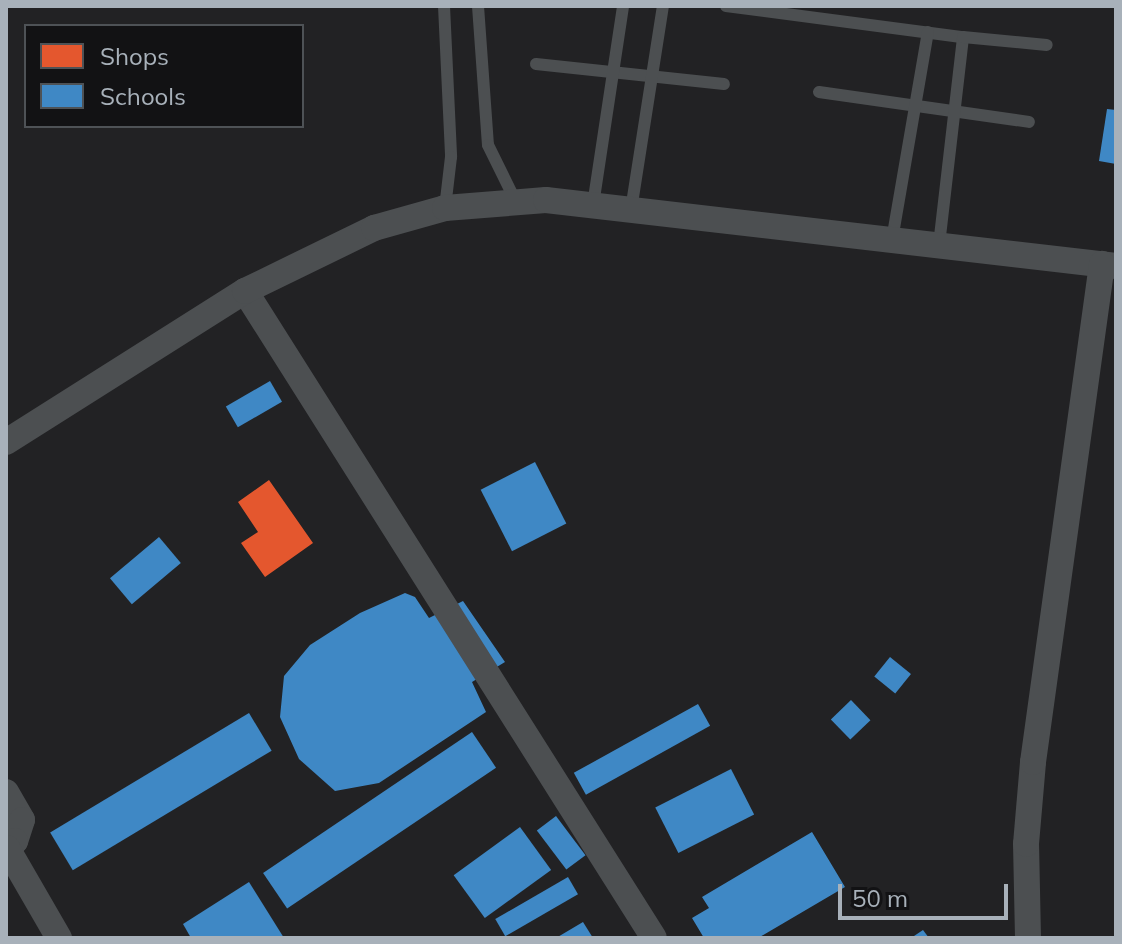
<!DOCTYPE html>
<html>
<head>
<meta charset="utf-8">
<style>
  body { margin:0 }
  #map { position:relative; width:1122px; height:944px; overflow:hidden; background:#181818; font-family:Mulish,sans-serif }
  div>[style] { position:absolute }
  .built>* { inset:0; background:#222224 }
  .shops>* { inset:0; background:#e4572e }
  .schools>* { inset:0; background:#3f88c5; transform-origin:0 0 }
  .lane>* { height:12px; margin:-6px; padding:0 6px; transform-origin:6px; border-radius:6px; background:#4c4f51 }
  .street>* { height:26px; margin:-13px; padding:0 13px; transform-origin:13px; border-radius:13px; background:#4c4f51 }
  span { translate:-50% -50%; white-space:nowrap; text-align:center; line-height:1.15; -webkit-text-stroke:8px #121214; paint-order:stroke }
  .frame { position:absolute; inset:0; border:8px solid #a8b1ba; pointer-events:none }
  .legend { position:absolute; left:24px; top:24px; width:280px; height:104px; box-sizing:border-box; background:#121214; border:2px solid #4e5256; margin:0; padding:10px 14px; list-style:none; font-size:24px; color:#a8b1ba }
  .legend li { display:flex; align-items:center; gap:16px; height:40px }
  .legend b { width:40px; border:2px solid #4e5256 }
  .scale { position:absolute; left:838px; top:884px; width:170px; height:36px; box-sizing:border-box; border:4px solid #a8b1ba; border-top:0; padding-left:10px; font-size:24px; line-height:28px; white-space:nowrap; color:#a8b1ba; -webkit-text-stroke:6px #121214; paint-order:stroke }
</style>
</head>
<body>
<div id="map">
  <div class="built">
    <i style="clip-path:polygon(evenodd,6px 6px,1116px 6px,1116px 938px,6px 938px,6px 6px,26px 26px,302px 26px,302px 126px,26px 126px,26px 26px)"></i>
  </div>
  <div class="shops">
    <i style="clip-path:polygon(269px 480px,313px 543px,265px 577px,241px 543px,258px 532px,238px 502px)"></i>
  </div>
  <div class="schools">
    <i style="clip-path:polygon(1107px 109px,1116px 110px,1116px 164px,1099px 161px)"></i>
    <i style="left:270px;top:381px;width:24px;height:51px;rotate:60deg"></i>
    <i style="left:535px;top:462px;width:69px;height:61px;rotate:63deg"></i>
    <i style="left:159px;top:537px;width:34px;height:64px;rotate:50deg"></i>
    <i style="clip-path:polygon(405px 593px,415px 597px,429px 618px,463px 601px,505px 662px,472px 682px,486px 712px,379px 783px,335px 791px,299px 759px,280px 717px,284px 676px,310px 645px,360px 613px)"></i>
    <i style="left:890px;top:657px;width:27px;height:25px;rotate:39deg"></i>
    <i style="left:851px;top:700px;width:28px;height:28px;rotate:46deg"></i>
    <i style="left:698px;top:704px;width:25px;height:142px;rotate:61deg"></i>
    <i style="left:249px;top:713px;width:44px;height:232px;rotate:59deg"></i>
    <i style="left:472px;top:732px;width:43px;height:252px;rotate:56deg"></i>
    <i style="left:731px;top:769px;width:51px;height:85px;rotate:63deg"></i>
    <i style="left:556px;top:816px;width:49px;height:24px;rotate:53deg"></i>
    <i style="left:520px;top:827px;width:53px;height:82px;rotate:54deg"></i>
    <i style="clip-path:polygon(812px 832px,845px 887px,758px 938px,704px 938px,692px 918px,709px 908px,702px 897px)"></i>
    <i style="left:568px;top:877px;width:20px;height:84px;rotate:60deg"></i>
    <i style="clip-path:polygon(249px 882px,284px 938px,191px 938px,183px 924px)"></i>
    <i style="clip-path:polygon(583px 922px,593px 938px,556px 938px)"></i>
    <i style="clip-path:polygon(923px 930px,929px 938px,911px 938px)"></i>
  </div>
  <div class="lane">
    <i style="left:444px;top:6px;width:151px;rotate:87.3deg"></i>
    <i style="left:451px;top:157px;width:51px;rotate:96.7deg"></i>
    <i style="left:478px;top:6px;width:139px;rotate:85.9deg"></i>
    <i style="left:488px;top:145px;width:64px;rotate:63.8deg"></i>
    <i style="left:726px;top:6px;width:239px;rotate:7.5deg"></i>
    <i style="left:536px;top:64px;width:189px;rotate:6.1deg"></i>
    <i style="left:819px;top:92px;width:212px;rotate:8.1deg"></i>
    <i style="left:593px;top:205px;width:201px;rotate:-81.4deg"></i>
    <i style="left:631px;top:210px;width:206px;rotate:-81.1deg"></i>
    <i style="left:892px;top:240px;width:211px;rotate:-80.2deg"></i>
    <i style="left:939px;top:245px;width:209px;rotate:-83.4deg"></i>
    <i style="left:963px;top:37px;width:84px;rotate:5.4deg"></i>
  </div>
  <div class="street">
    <i style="left:245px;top:291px;width:765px;rotate:57.7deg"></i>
    <i style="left:6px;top:442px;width:283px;rotate:-32.3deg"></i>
    <i style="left:245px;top:291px;width:144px;rotate:-26deg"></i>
    <i style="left:374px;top:228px;width:74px;rotate:-15.7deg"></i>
    <i style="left:445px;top:208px;width:101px;rotate:-4.5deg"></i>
    <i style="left:546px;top:200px;width:574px;rotate:6.6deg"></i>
    <i style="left:6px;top:792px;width:32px;rotate:60deg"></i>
    <i style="left:22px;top:820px;width:22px;rotate:108deg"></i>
    <i style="left:15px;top:841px;width:12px;rotate:138deg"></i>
    <i style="left:7px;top:848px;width:104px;rotate:60deg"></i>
    <i style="left:1028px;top:938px;width:94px;rotate:-91.2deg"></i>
    <i style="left:1026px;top:844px;width:82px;rotate:-85.1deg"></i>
    <i style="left:1033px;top:762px;width:503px;rotate:-82.11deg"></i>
  </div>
  <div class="frame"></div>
  <ul class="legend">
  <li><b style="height:22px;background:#e4572e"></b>Shops</li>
  <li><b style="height:22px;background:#3f88c5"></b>Schools</li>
  </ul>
  <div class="scale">50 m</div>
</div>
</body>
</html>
